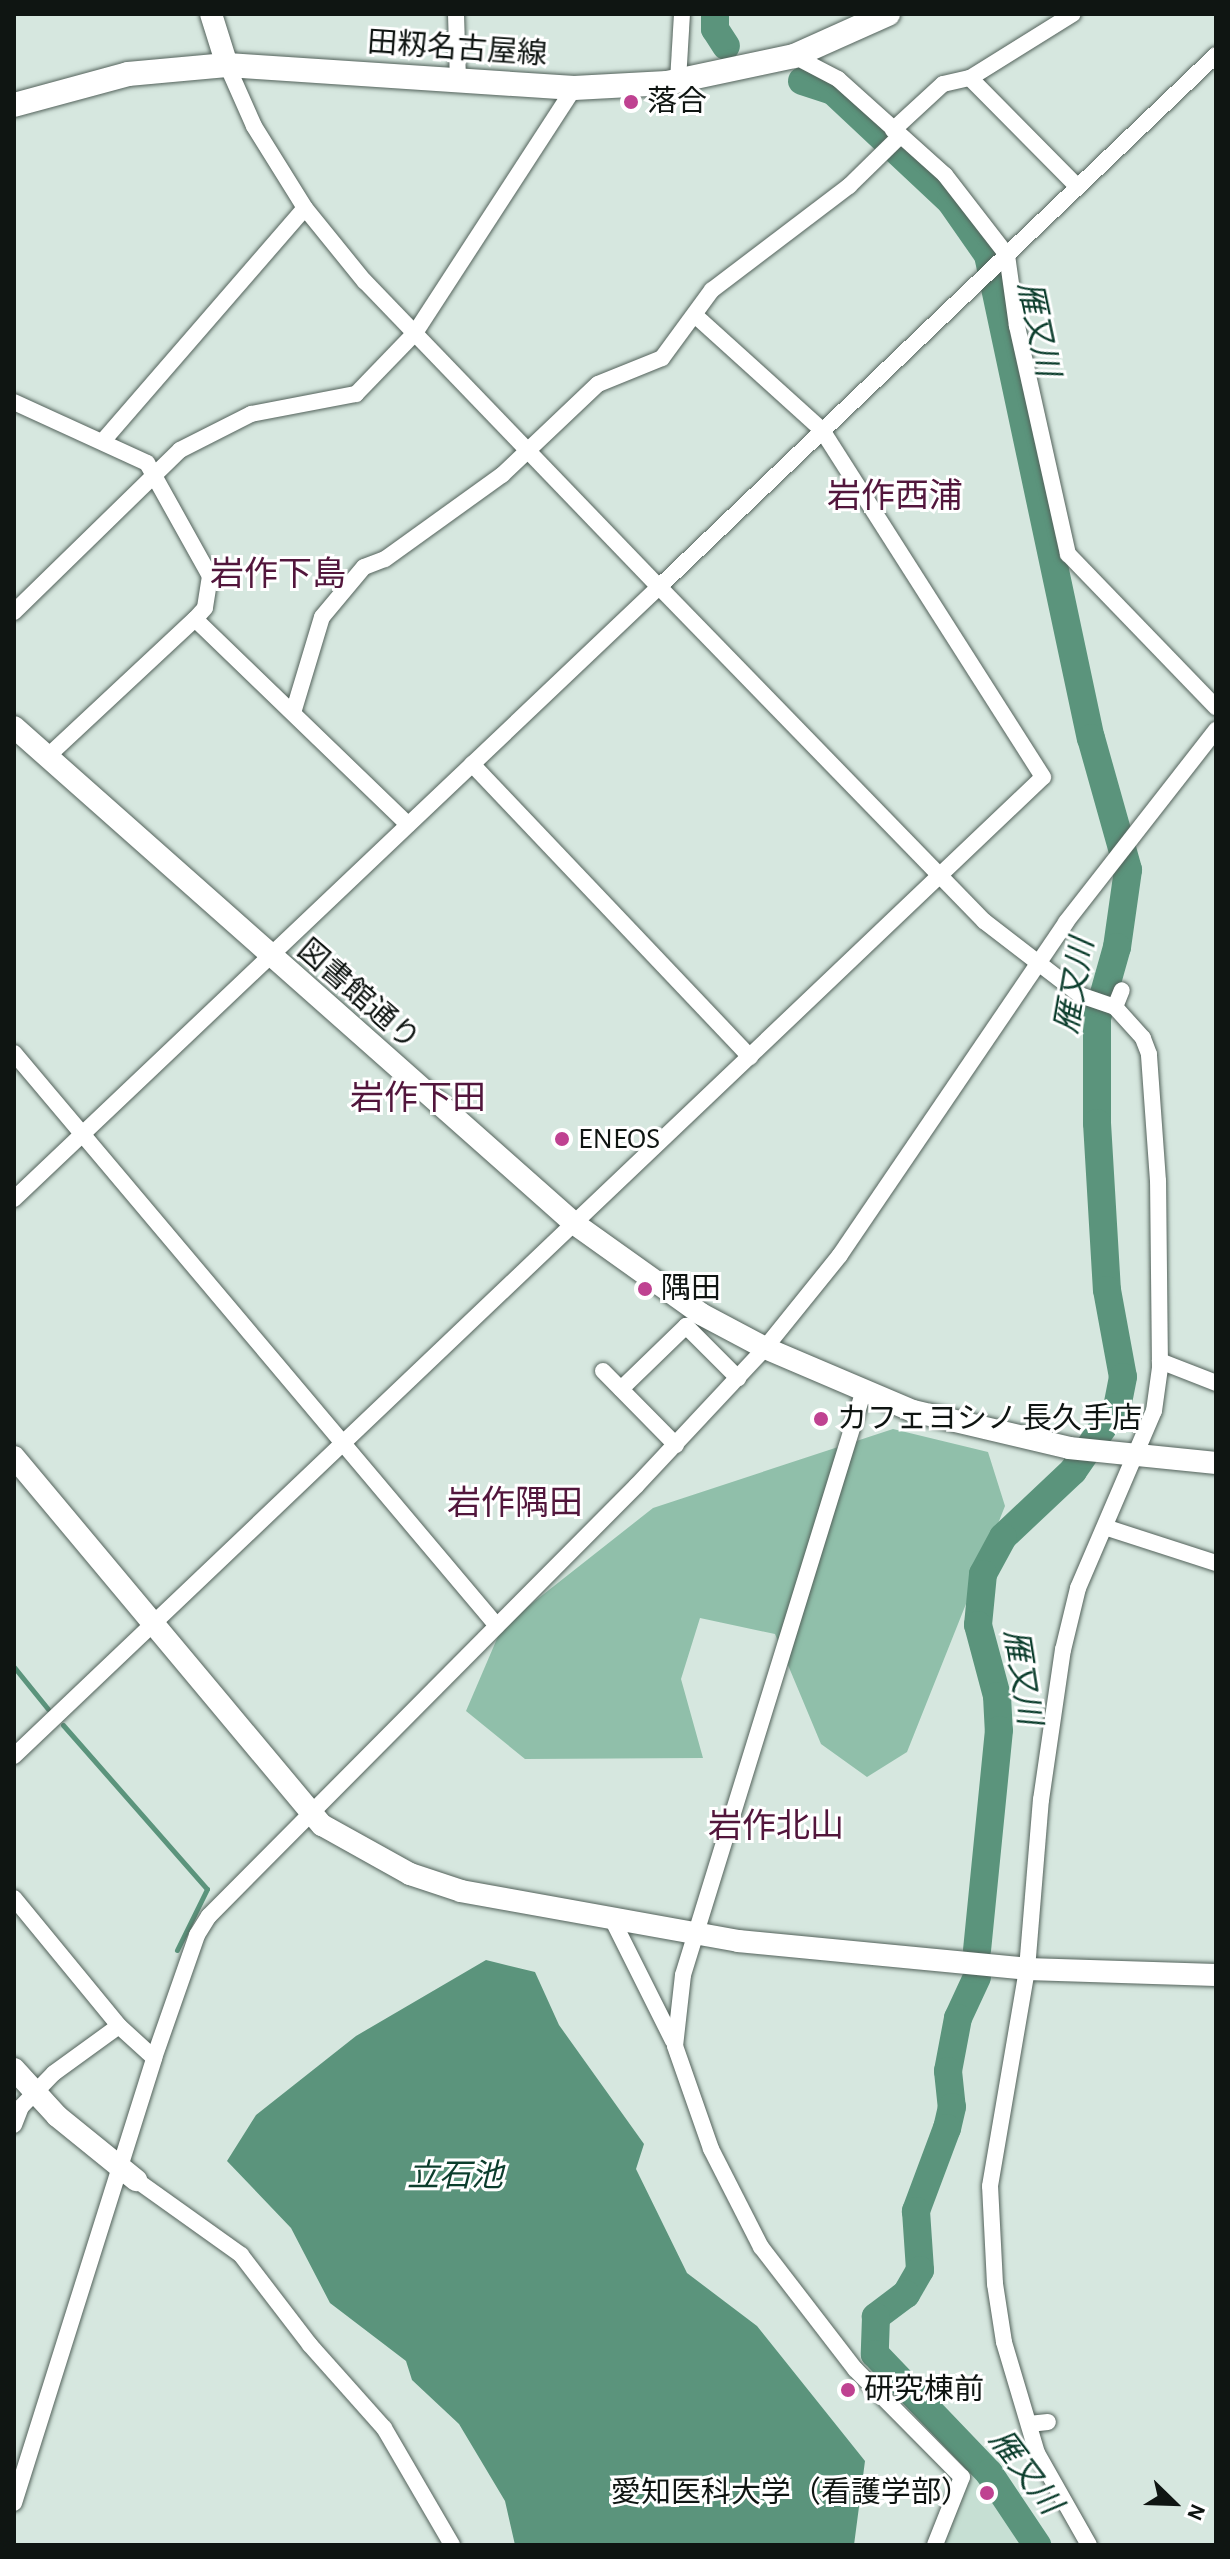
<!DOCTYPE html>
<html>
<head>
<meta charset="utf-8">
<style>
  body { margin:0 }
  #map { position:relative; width:1230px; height:2559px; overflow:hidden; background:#d6e7df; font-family:"Alegreya Sans","Noto Sans JP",sans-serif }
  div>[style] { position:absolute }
  .built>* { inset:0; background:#c6dfd3 }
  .green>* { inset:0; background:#90bfaa }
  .water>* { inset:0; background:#5b947c }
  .stream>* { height:5px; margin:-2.5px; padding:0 2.5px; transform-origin:2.5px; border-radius:2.5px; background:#5b947c }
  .river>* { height:28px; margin:-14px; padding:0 14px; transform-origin:14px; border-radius:14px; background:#5b947c }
  .roads { filter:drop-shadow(0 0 2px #53625b) drop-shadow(0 0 2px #53625b) }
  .minor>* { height:16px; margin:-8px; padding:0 8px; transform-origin:8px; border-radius:8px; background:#fff }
  .tertiary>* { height:22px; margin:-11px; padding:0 11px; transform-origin:11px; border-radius:11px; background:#fff }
  .secondary>* { height:24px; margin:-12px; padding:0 12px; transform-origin:12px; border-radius:12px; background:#fff }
  .dots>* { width:22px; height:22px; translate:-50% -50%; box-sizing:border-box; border:4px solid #fff; border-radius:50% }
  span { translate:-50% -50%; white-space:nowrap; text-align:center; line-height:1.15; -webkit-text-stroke:6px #fff; paint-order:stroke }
  .street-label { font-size:30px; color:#0f1512 }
  .poi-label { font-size:30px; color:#0f1512 }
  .left { translate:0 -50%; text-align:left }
  .right { translate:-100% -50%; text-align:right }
  .water-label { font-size:32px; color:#0b3d2c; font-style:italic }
  .quarter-label { font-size:34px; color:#52163c }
  .frame { position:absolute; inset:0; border:16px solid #0f1512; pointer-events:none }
  .north { position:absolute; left:1134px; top:2463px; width:80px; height:80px; -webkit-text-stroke:6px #fff; paint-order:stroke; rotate:113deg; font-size:22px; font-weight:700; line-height:32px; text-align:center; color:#0f1512 }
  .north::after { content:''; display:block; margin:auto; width:28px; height:36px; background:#0f1512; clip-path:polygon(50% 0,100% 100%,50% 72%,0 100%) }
</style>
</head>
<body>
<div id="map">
  <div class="built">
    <i style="clip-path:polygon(976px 2444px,1050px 2542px,1051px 2545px,943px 2545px)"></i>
  </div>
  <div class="green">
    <i style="clip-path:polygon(893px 1429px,988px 1452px,1005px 1506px,907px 1752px,867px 1777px,821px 1744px,775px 1634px,700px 1618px,681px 1679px,703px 1758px,525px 1759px,466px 1711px,502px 1627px,653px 1508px)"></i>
  </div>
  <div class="water">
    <i style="clip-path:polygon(486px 1960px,535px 1972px,559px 2025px,644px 2144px,636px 2169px,687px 2273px,757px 2326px,865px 2461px,854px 2545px,515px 2545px,505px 2501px,459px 2424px,412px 2380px,406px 2361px,330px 2303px,291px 2228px,227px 2161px,256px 2115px,356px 2036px)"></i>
  </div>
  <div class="stream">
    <i style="left:14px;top:1667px;width:54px;rotate:51deg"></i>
    <i style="left:63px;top:1725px;width:218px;rotate:48.7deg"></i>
    <i style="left:207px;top:1889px;width:68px;rotate:116.2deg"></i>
  </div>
  <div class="river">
    <i style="left:715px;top:14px;width:15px;rotate:90deg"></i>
    <i style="left:715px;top:29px;width:20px;rotate:57deg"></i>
    <i style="left:802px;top:81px;width:33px;rotate:18deg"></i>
    <i style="left:833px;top:91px;width:162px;rotate:43.2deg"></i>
    <i style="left:951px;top:202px;width:65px;rotate:55.1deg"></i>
    <i style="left:988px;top:255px;width:494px;rotate:78deg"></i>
    <i style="left:1091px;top:738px;width:137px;rotate:74.3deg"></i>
    <i style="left:1128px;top:870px;width:78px;rotate:98.1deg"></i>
    <i style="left:1117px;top:947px;width:74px;rotate:105.7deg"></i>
    <i style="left:1097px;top:1018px;width:105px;rotate:90deg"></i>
    <i style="left:1097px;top:1123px;width:167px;rotate:86.6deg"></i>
    <i style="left:1107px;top:1290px;width:88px;rotate:79.6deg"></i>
    <i style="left:1123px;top:1377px;width:31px;rotate:101deg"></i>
    <i style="left:1117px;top:1407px;width:78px;rotate:124.5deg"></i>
    <i style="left:1073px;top:1471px;width:96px;rotate:136.7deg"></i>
    <i style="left:1003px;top:1537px;width:42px;rotate:118.4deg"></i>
    <i style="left:983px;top:1574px;width:51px;rotate:95.6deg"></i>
    <i style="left:978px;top:1625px;width:73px;rotate:75deg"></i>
    <i style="left:997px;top:1696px;width:34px;rotate:87deg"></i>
    <i style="left:999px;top:1730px;width:221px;rotate:95.7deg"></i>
    <i style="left:977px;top:1977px;width:45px;rotate:114.9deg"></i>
    <i style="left:958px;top:2018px;width:54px;rotate:100.7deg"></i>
    <i style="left:948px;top:2071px;width:36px;rotate:84deg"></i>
    <i style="left:952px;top:2107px;width:22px;rotate:103deg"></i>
    <i style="left:947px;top:2128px;width:89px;rotate:110.5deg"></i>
    <i style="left:916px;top:2211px;width:59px;rotate:86.1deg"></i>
    <i style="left:920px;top:2270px;width:28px;rotate:120deg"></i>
    <i style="left:906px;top:2294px;width:38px;rotate:143deg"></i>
    <i style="left:876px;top:2317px;width:37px;rotate:92deg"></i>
    <i style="left:875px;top:2354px;width:165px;rotate:46.2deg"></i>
    <i style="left:989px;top:2473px;width:87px;rotate:56.3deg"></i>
  </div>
  <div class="roads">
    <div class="minor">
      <i style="left:456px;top:14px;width:67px;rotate:88.3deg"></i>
      <i style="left:794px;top:56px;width:50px;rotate:27.6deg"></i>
      <i style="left:838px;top:79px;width:144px;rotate:41.9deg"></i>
      <i style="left:945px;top:175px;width:101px;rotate:52.2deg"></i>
      <i style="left:1007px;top:255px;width:72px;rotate:82deg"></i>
      <i style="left:1017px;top:326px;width:234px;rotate:77.4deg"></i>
      <i style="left:1068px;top:554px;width:213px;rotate:46deg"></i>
      <i style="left:970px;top:78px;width:152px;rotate:45.3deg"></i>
      <i style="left:678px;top:81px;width:67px;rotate:-86.6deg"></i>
      <i style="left:893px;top:130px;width:68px;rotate:-42.6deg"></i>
      <i style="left:943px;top:84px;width:28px;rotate:-13deg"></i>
      <i style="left:970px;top:78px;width:121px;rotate:-31.9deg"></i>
      <i style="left:14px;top:402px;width:146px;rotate:24.6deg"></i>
      <i style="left:147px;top:463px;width:129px;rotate:60.9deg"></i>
      <i style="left:210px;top:576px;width:32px;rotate:99deg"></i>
      <i style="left:205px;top:608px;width:15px;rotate:132deg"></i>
      <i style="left:195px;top:619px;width:296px;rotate:44deg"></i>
      <i style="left:103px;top:441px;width:308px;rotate:-49.1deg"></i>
      <i style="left:14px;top:612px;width:232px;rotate:-44.3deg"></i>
      <i style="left:180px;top:450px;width:80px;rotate:-26.9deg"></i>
      <i style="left:251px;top:414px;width:107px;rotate:-10.8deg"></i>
      <i style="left:356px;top:394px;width:85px;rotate:-46deg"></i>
      <i style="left:415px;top:333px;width:292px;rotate:-57deg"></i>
      <i style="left:293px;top:713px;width:100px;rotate:-73.2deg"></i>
      <i style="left:322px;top:617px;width:65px;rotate:-50deg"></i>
      <i style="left:364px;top:567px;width:22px;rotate:-21deg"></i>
      <i style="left:385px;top:559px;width:144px;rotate:-35.7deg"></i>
      <i style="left:502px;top:475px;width:132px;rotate:-43.5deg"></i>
      <i style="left:598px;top:384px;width:69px;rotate:-22.1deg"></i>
      <i style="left:662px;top:358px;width:84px;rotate:-53.7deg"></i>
      <i style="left:712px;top:290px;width:172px;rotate:-37.2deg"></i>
      <i style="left:849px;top:186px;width:71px;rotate:-44.4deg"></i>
      <i style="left:48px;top:756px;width:201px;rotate:-43deg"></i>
      <i style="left:472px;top:764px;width:404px;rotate:46.5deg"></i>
      <i style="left:1115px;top:1007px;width:37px;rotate:-161deg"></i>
      <i style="left:1080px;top:995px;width:121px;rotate:-142.4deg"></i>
      <i style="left:984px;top:921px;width:466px;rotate:-134.2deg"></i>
      <i style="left:659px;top:587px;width:770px;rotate:-43.68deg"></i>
      <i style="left:14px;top:1053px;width:749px;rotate:49.87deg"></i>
      <i style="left:14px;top:1199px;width:889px;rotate:-43.5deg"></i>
      <i style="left:659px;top:587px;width:424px;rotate:-133.9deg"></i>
      <i style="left:365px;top:282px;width:95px;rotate:-129deg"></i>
      <i style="left:305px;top:208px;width:97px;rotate:-121.9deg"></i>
      <i style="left:254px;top:126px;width:67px;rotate:-113.9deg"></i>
      <i style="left:1160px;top:1361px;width:60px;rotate:21.4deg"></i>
      <i style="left:603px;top:1371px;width:104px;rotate:45.4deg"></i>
      <i style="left:621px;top:1389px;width:91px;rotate:-44.1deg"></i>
      <i style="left:686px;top:1326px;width:74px;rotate:45deg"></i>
      <i style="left:863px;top:1393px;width:609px;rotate:107.19deg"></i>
      <i style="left:683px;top:1975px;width:71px;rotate:96.4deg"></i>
      <i style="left:675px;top:2046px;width:109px;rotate:70.7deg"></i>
      <i style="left:711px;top:2149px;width:110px;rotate:63deg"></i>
      <i style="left:761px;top:2247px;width:154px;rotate:52.4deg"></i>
      <i style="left:855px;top:2369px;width:152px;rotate:45.3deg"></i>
      <i style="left:962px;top:2477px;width:73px;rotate:111.7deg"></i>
      <i style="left:1108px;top:1528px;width:114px;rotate:18deg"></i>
      <i style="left:14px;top:1756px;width:1420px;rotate:-43.57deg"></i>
      <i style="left:1043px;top:777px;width:411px;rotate:-122.5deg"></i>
      <i style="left:822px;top:430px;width:170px;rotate:-137.9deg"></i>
      <i style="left:14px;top:1898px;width:166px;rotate:50.6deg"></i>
      <i style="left:119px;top:2026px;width:47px;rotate:42.4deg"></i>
      <i style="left:612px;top:1919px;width:136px;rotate:63.4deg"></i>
      <i style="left:14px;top:2125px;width:19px;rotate:-69deg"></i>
      <i style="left:21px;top:2107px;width:47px;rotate:-45.9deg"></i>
      <i style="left:54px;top:2073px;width:80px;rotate:-35.9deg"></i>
      <i style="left:136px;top:2180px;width:129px;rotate:35.5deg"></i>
      <i style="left:241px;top:2255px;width:113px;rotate:52.5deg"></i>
      <i style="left:310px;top:2345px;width:111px;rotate:48.3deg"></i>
      <i style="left:384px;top:2428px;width:135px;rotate:59.8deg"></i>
      <i style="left:1029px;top:2424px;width:19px;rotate:-6deg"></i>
      <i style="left:14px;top:2503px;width:467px;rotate:-72.5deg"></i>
      <i style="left:154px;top:2058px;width:130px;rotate:-70.7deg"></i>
      <i style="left:197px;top:1935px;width:22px;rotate:-58deg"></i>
      <i style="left:209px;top:1916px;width:607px;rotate:-45.2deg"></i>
      <i style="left:637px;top:1485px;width:187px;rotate:-46.9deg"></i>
      <i style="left:765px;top:1348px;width:119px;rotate:-51.1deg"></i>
      <i style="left:840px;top:1255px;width:402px;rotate:-55.8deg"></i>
      <i style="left:1066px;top:922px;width:244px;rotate:-52deg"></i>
      <i style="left:1089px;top:2545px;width:106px;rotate:-119.5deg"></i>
      <i style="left:1037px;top:2453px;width:116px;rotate:-106.6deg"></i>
      <i style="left:1004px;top:2342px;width:59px;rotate:-98.8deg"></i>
      <i style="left:995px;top:2284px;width:98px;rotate:-92.9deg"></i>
      <i style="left:990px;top:2186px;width:220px;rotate:-80.3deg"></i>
      <i style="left:1027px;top:1969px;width:170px;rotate:-85.3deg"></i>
      <i style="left:1041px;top:1800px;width:152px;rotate:-81.7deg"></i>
      <i style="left:1063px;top:1650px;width:64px;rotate:-76.4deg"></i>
      <i style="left:1078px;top:1588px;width:193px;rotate:-66.8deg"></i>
      <i style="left:1154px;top:1411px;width:43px;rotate:-82.1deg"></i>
      <i style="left:1160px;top:1368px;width:187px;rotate:-90.6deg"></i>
      <i style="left:1158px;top:1181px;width:127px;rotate:-94.1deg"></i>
      <i style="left:1149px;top:1054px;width:17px;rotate:-111deg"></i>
      <i style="left:1143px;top:1038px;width:42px;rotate:-132.1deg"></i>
      <i style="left:1115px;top:1007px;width:18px;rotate:-68deg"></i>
    </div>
    <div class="tertiary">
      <i style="left:211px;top:14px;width:53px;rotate:72.6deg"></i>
      <i style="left:14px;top:727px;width:749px;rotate:41.54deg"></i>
      <i style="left:575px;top:1224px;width:155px;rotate:35.5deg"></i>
      <i style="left:701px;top:1314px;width:72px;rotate:28deg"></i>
      <i style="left:765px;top:1348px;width:161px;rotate:23.1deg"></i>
      <i style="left:913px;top:1411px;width:160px;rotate:13.3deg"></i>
      <i style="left:1069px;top:1448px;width:148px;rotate:5.8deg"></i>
      <i style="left:14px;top:1457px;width:480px;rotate:50.1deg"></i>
      <i style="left:322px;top:1825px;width:101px;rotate:29.1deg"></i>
      <i style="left:410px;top:1874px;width:54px;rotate:18.4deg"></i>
      <i style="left:461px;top:1891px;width:281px;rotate:10.2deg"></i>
      <i style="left:738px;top:1941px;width:290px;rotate:5.5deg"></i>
      <i style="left:1027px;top:1969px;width:189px;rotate:1.8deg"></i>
      <i style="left:14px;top:2069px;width:64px;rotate:47.5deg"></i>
      <i style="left:57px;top:2116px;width:102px;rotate:39deg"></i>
    </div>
    <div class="secondary">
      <i style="left:14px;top:105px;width:118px;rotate:-15.2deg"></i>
      <i style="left:128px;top:74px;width:99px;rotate:-5.2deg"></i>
      <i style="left:227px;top:65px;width:348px;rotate:3.8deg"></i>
      <i style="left:574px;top:88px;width:93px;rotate:-3.1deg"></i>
      <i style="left:667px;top:83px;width:130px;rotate:-12deg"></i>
      <i style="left:794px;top:56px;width:103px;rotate:-24.1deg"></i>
    </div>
  </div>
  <div class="dots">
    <i style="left:631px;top:102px;background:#bf4291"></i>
    <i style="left:562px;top:1139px;background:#bf4291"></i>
    <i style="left:645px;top:1289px;background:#bf4291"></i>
    <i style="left:821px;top:1419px;background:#bf4291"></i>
    <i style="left:848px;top:2390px;background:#bf4291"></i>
    <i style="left:987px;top:2493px;background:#bf4291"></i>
  </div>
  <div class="street-label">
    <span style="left:457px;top:49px;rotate:4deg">田籾名古屋線</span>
    <span style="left:358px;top:995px;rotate:41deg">図書館通り</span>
  </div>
  <div class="poi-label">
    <span class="left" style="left:647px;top:102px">落合</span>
    <span class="left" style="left:578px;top:1139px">ENEOS</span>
    <span class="left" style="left:661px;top:1289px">隅田</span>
    <span class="left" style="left:837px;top:1419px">カフェヨシノ 長久手店</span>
    <span class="left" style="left:864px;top:2390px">研究棟前</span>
    <span class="right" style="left:971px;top:2493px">愛知医科大学（看護学部）</span>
  </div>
  <div class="water-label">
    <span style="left:1038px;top:329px;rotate:78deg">雁又川</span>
    <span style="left:1075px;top:986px;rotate:-80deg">雁又川</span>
    <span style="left:1022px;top:1677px;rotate:81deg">雁又川</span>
    <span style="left:455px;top:2176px">立石池</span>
    <span style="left:1025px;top:2472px;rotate:53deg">雁又川</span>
  </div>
  <div class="quarter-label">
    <span style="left:895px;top:498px">岩作西浦</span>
    <span style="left:278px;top:576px">岩作下島</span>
    <span style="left:418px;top:1100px">岩作下田</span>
    <span style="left:515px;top:1505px">岩作隅田</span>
    <span style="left:776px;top:1828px">岩作北山</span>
  </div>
  <div class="frame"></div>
  <div class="north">N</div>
</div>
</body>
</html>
